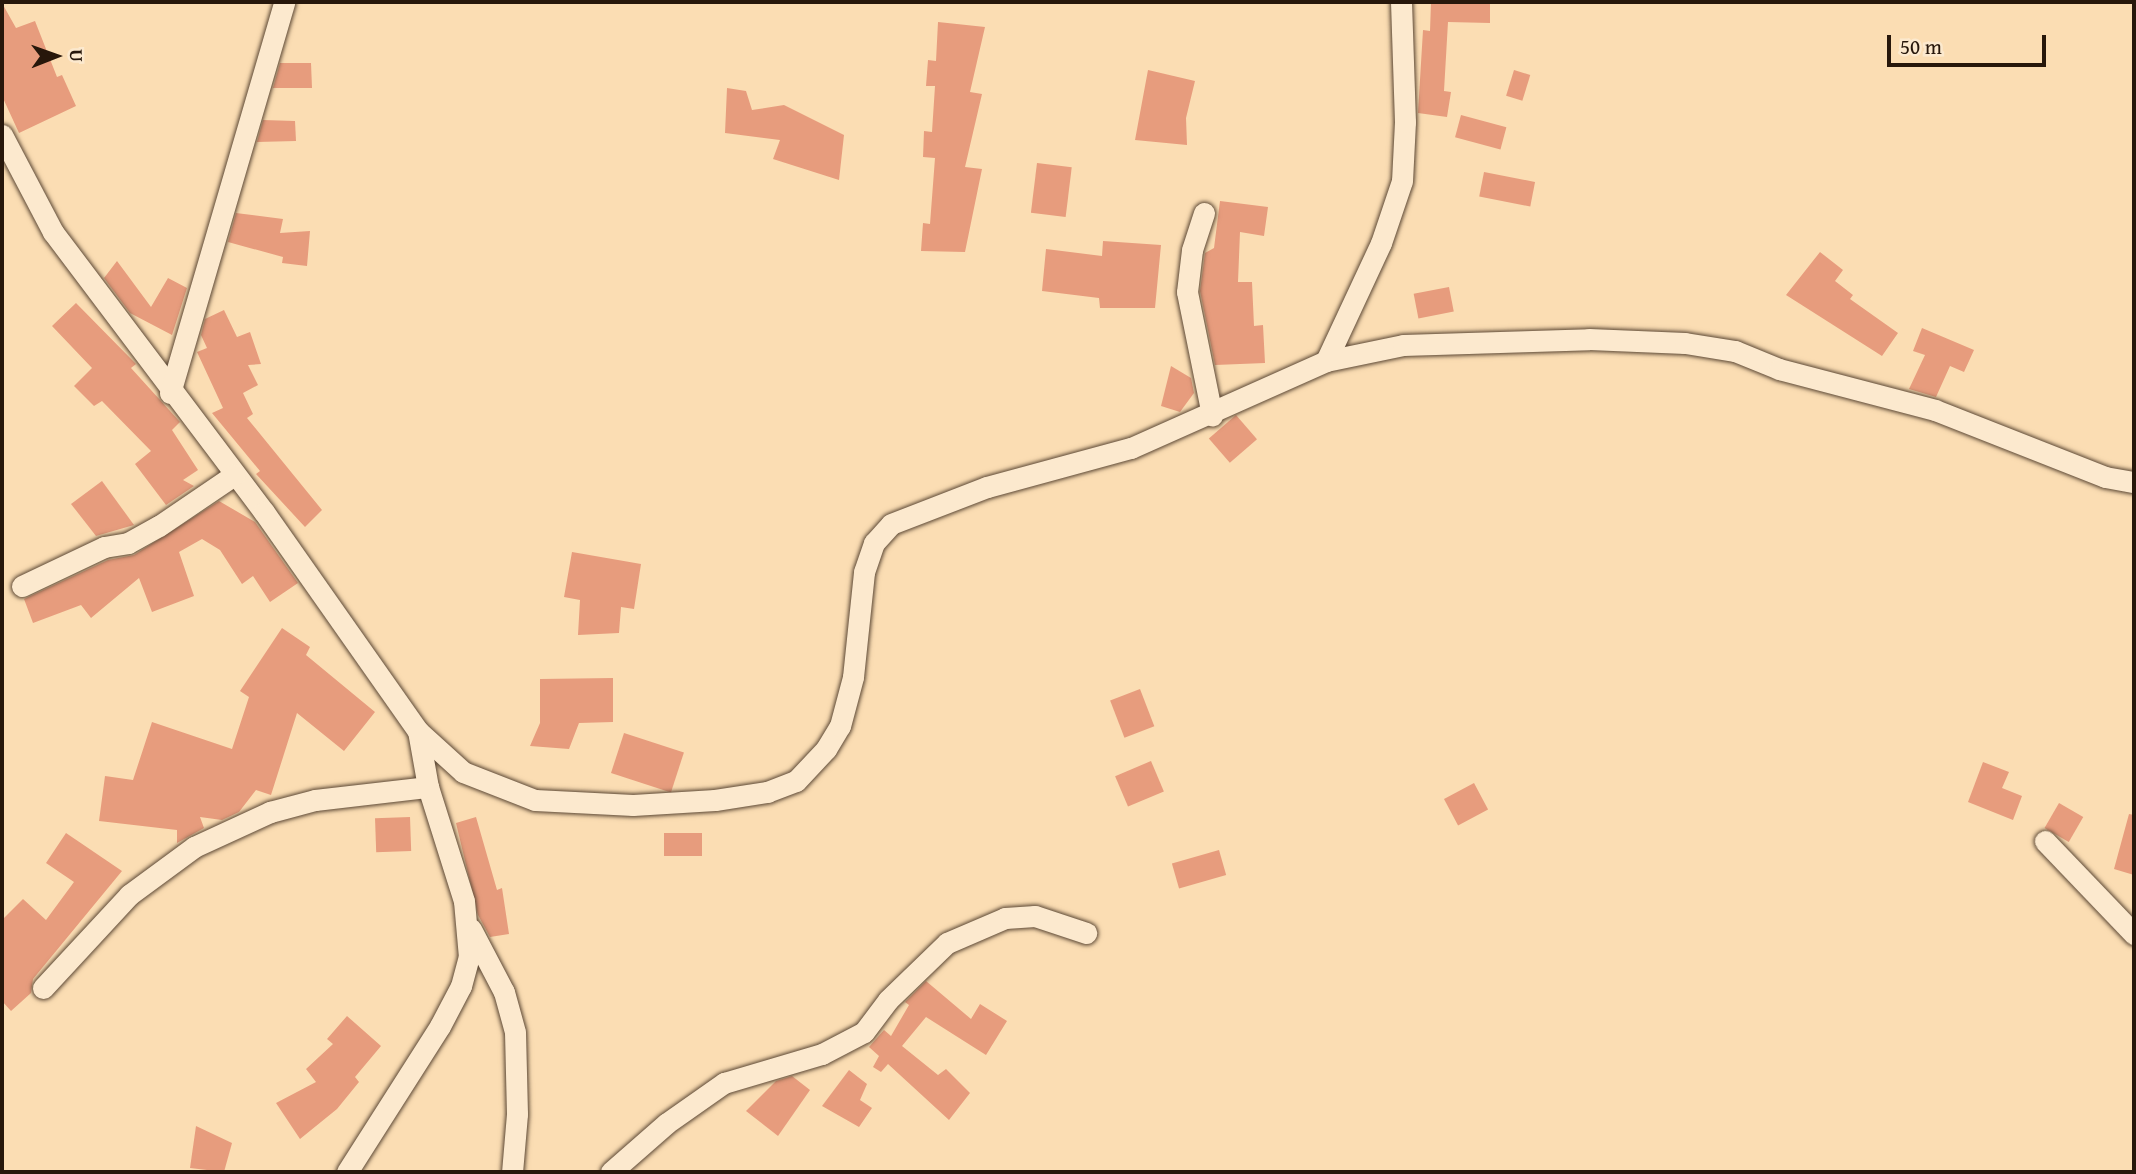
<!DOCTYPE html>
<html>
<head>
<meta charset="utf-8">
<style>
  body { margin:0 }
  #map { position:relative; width:2136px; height:1174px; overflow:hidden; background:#fbddb3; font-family:"Gentium Book Plus",serif }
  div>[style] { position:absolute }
  .building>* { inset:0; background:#e79c7d; transform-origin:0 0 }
  .roads { filter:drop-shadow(0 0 2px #5c4835) drop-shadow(0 0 2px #5c4835) }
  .street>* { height:21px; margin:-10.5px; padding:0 10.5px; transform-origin:10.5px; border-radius:10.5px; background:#fce9ce }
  span { translate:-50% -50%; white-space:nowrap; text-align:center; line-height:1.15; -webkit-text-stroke:5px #fce9ce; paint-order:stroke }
  .frame { position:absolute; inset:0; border:4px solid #27170b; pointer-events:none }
  .north { position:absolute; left:21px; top:21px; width:70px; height:70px; -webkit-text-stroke:5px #fce9ce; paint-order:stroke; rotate:89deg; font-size:19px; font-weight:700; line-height:28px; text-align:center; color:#27170b }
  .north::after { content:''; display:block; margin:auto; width:24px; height:32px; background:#27170b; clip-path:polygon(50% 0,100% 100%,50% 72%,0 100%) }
  .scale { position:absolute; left:1887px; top:35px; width:159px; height:32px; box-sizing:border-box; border:4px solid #27170b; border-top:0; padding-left:9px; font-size:21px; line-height:24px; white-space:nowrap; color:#27170b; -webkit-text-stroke:5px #fce9ce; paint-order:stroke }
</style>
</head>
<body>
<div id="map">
  <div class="building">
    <i style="clip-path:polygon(1431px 2px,1490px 2px,1490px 23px,1448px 22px,1444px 91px,1451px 92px,1447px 117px,1418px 113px,1423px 30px,1430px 31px)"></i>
    <i style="clip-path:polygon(2px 3px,16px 28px,35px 21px,57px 77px,62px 75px,76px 106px,19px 133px,2px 96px)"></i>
    <i style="clip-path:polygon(938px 22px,985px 27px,970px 92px,982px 94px,965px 167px,982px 169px,965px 252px,921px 251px,923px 223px,930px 224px,935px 158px,923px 157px,924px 131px,932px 132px,935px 86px,926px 86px,928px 60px,936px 61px)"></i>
    <i style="clip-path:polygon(280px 63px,311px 63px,312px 88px,273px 88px)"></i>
    <i style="clip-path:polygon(1148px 70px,1195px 81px,1186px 118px,1187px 145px,1135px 140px)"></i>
    <i style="left:1514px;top:70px;width:17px;height:27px;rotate:17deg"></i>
    <i style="clip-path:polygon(727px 88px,746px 91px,752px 110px,784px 105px,844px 135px,839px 180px,773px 159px,780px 140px,725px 133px)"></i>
    <i style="left:1461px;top:115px;width:47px;height:23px;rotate:15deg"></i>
    <i style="clip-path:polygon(263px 120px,295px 121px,296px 141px,257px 142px)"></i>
    <i style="left:1037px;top:163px;width:35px;height:50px;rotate:7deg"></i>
    <i style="left:1484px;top:172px;width:52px;height:25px;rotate:11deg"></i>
    <i style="clip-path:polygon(1220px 201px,1268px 207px,1264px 236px,1240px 232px,1238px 282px,1252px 282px,1254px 326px,1263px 325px,1265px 363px,1215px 365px,1200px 291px,1205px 253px,1214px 248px)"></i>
    <i style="clip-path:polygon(236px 213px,283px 219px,280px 233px,310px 231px,307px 266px,282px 263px,283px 257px,228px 242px)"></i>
    <i style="clip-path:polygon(1103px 241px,1161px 245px,1155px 308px,1100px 308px,1099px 298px,1042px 291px,1046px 249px,1102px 256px)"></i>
    <i style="clip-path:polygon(1820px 252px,1843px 270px,1835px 281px,1853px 295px,1850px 299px,1898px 333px,1882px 356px,1786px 295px)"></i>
    <i style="clip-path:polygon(117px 261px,151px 307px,168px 278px,187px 288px,172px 335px,130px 313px,104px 278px)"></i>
    <i style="left:1449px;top:287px;width:25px;height:36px;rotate:79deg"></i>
    <i style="clip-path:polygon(76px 303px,136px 364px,131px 368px,180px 422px,172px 430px,198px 470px,183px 480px,194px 486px,166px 505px,135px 464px,151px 451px,102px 401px,94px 406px,74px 386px,92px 368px,52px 326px)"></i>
    <i style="clip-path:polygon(224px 310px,237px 337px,250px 332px,261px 364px,248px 365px,258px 385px,243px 393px,253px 414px,247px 418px,322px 510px,305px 527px,256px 474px,260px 471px,212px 413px,223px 408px,197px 352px,207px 348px,201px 335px,205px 319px)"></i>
    <i style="clip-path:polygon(1922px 328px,1974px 350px,1964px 372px,1950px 366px,1936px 397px,1909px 389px,1925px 355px,1913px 351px)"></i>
    <i style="clip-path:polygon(1171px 366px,1191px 378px,1194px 393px,1180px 412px,1161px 406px)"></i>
    <i style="left:1236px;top:415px;width:32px;height:36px;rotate:49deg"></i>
    <i style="clip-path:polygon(102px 481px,134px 525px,96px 536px,71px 504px)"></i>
    <i style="clip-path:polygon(219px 501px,255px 522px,298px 583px,270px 602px,253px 576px,242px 584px,220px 550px,202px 539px,179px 552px,194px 596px,152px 612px,139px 578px,91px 618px,81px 605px,33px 623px,24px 599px,108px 560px,134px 555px)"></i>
    <i style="clip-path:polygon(572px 552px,641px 564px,634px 609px,621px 607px,619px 633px,578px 635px,580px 600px,564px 597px)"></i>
    <i style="clip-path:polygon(282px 628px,310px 647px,306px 655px,375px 712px,344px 751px,297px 713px,271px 795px,256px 790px,239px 812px,222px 820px,200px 817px,204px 828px,177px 843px,177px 830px,99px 821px,105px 776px,133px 780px,152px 722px,232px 749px,249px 697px,240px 691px)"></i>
    <i style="clip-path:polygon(613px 678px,613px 722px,579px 723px,569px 749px,530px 746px,540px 723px,540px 679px)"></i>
    <i style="left:1140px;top:689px;width:40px;height:32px;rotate:69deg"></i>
    <i style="left:624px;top:733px;width:63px;height:42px;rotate:18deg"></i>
    <i style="left:1151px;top:761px;width:33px;height:39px;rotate:67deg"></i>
    <i style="clip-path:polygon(1983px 762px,2009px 772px,2002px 788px,2022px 796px,2013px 820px,1968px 802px)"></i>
    <i style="left:1474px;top:783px;width:30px;height:34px;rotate:62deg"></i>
    <i style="left:2059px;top:803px;width:28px;height:29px;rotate:30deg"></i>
    <i style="clip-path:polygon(2129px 814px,2134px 815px,2134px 875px,2114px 869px)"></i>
    <i style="left:410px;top:817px;width:34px;height:35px;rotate:88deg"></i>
    <i style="clip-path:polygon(476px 817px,497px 890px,502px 888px,509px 934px,490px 937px,478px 915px,456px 823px)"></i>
    <i style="clip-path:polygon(66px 833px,122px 871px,33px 979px,31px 993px,11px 1011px,2px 1001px,2px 920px,23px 899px,46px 920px,74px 882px,46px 863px)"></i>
    <i style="left:702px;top:833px;width:23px;height:38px;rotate:90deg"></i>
    <i style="left:1219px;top:850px;width:26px;height:49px;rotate:74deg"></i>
    <i style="clip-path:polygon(926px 981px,971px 1019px,980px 1004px,1007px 1021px,986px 1055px,926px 1017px,902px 1046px,938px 1075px,946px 1069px,970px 1093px,949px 1120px,888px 1064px,881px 1072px,873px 1067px,879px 1056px,869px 1047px,884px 1030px,891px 1036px,909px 1005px,905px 1002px)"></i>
    <i style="clip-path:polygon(347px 1016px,381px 1046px,355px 1077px,359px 1082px,337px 1109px,300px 1139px,276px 1103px,316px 1082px,306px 1069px,333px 1044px,327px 1039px)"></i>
    <i style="clip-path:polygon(849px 1070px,867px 1084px,860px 1100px,872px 1108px,859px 1127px,822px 1106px)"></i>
    <i style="clip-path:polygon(792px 1076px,810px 1090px,778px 1136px,746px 1111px,776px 1081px)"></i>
    <i style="clip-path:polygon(196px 1126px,232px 1143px,224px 1172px,190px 1168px)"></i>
  </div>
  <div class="roads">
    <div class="street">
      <i style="left:2px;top:135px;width:110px;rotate:62.3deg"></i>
      <i style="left:53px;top:232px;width:351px;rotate:53deg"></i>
      <i style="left:264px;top:512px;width:268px;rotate:54.9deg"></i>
      <i style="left:418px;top:731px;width:61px;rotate:42.3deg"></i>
      <i style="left:463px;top:772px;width:77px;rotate:21.3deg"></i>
      <i style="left:535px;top:800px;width:98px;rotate:2.9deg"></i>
      <i style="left:633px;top:805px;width:82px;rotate:-3.5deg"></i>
      <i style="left:715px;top:800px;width:53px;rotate:-8.7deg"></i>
      <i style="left:767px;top:792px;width:31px;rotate:-21deg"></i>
      <i style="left:796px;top:781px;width:44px;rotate:-46.8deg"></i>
      <i style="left:826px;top:749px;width:27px;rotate:-59deg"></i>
      <i style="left:840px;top:726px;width:51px;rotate:-75.1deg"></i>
      <i style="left:853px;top:677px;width:106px;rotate:-84deg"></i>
      <i style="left:864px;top:572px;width:31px;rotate:-71deg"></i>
      <i style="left:874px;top:543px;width:25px;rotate:-48deg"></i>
      <i style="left:891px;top:524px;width:103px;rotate:-21.1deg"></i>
      <i style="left:987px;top:487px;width:149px;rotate:-15.2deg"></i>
      <i style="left:1131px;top:448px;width:214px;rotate:-24deg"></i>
      <i style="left:1326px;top:361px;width:79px;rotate:-11.7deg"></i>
      <i style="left:1403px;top:345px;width:186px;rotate:-1.8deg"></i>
      <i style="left:1589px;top:339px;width:96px;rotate:2.4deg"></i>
      <i style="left:1685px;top:343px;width:51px;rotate:9.1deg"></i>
      <i style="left:1735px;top:351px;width:48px;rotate:22.2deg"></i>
      <i style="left:1779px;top:369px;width:161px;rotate:14.7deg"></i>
      <i style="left:1935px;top:410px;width:183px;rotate:21.5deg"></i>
      <i style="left:2105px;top:477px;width:29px;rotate:10deg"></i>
      <i style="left:1204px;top:213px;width:39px;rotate:108deg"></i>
      <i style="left:1192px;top:250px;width:42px;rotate:96.8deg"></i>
      <i style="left:1187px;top:292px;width:126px;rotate:78.5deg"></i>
      <i style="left:1326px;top:361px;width:130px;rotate:-65deg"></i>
      <i style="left:1381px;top:243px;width:65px;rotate:-71.3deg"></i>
      <i style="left:1402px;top:181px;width:59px;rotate:-87.1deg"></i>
      <i style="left:1405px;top:122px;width:120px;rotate:-91.9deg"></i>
      <i style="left:170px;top:393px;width:407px;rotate:-73.7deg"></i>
      <i style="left:22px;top:586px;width:91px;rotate:-25.4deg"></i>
      <i style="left:104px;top:547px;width:24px;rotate:-9deg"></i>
      <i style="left:128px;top:543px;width:35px;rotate:-29deg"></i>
      <i style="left:159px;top:526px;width:91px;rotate:-34.2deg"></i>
      <i style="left:2045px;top:841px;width:129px;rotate:46.3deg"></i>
      <i style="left:471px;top:929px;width:71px;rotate:62.4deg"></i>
      <i style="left:504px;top:992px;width:41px;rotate:74.6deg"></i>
      <i style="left:515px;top:1032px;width:82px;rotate:88.6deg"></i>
      <i style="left:517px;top:1114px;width:58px;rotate:94.9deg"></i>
      <i style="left:43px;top:988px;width:127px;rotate:-47.2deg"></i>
      <i style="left:129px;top:895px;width:81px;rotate:-36.4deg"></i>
      <i style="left:194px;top:847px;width:84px;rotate:-24.7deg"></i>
      <i style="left:270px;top:812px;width:47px;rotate:-14.9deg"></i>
      <i style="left:315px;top:800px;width:114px;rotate:-6.6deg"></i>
      <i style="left:347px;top:1172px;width:173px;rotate:-57.5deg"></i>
      <i style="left:440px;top:1026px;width:45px;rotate:-62.3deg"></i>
      <i style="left:461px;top:986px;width:30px;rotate:-75deg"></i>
      <i style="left:469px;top:957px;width:56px;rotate:-95.1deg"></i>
      <i style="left:464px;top:901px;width:120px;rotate:-107.5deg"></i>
      <i style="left:428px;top:787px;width:57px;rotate:-100.1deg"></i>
      <i style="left:611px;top:1172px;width:74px;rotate:-41.2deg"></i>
      <i style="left:667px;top:1123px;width:70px;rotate:-35.1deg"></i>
      <i style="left:724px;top:1083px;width:102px;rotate:-16.5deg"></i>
      <i style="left:822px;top:1054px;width:47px;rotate:-27.6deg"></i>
      <i style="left:864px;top:1032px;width:40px;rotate:-53deg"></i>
      <i style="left:888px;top:1000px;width:82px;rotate:-44deg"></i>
      <i style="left:947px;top:943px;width:63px;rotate:-23.3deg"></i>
      <i style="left:1005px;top:918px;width:30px;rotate:-4deg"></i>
      <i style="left:1035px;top:916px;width:54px;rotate:18.4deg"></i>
    </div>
  </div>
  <div class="frame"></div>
  <div class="north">U</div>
  <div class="scale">50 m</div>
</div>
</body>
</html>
